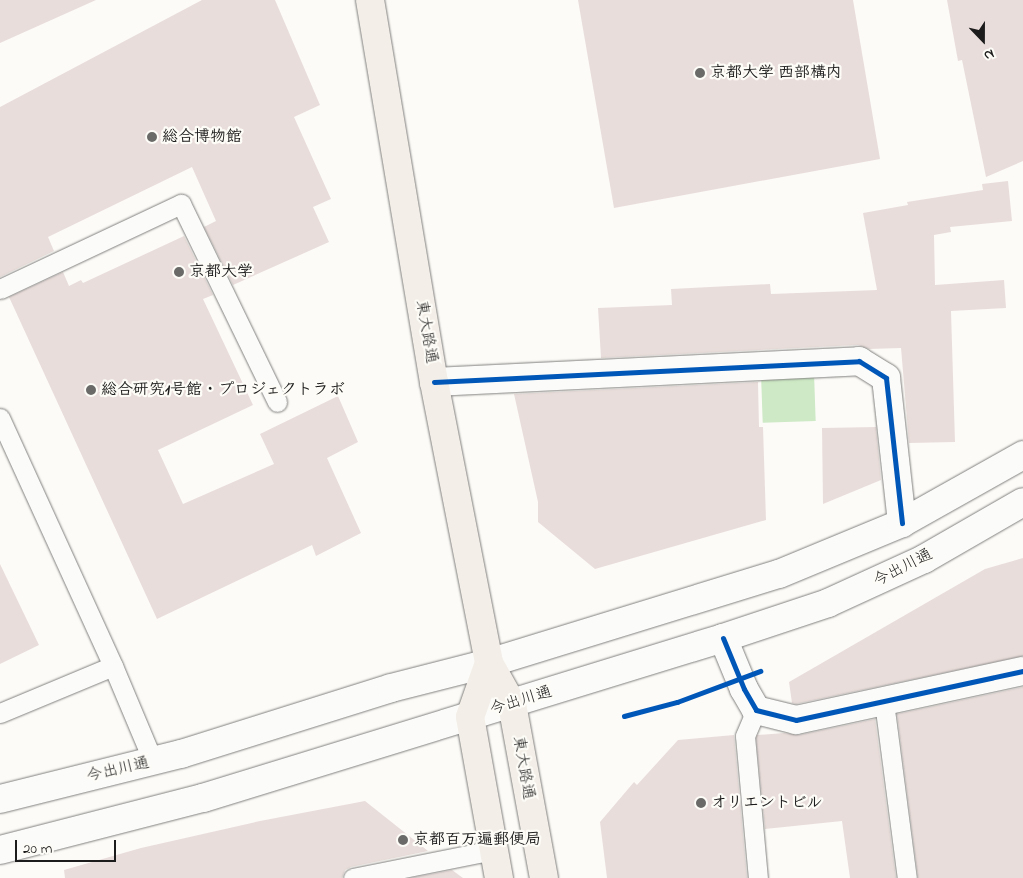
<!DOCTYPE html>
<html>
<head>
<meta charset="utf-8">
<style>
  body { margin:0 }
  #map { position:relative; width:1023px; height:878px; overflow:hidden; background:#fcfbf8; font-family:"Indie Flower","Klee One",sans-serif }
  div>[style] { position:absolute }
  .green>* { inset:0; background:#cde9c5; transform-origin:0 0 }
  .building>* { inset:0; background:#e9dddb }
  .roads { filter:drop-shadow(0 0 1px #81807f) drop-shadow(0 0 1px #81807f) }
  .service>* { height:19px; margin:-9.5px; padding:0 9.5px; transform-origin:9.5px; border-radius:9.5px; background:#fbfbf9 }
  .minor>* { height:28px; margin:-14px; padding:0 14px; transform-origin:14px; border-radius:14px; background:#fbfbf9 }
  .secondary>* { height:28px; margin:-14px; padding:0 14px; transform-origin:14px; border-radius:14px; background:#fbfbf9 }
  .primary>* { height:28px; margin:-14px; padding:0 14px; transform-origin:14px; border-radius:14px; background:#f3eee7 }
  .cycleway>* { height:5px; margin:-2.5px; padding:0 2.5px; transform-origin:2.5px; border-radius:2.5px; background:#0057b8 }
  .dots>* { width:14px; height:14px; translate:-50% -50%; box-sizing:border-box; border:2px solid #fdfcf7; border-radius:50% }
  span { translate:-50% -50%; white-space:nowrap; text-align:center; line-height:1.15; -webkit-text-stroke:4.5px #fdfcf7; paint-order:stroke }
  .poi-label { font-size:16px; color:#1c1c1c; font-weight:700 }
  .left { translate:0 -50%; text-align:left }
  .street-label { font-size:16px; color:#1c1c1c }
  .north { position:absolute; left:958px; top:15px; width:50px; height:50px; -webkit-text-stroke:4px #fdfcf7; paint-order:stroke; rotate:158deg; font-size:14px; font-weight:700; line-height:20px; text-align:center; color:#1c1c1c }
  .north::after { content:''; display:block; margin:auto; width:18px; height:22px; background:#1c1c1c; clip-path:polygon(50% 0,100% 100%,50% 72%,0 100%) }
  .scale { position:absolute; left:15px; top:840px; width:101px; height:22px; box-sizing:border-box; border:2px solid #1c1c1c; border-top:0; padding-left:6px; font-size:15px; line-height:18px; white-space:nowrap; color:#1c1c1c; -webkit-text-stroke:4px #fdfcf7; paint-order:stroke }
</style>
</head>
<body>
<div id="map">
  <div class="green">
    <i style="left:814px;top:373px;width:48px;height:53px;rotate:88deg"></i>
  </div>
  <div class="building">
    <i style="clip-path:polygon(0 0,96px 0,0 43px)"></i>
    <i style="clip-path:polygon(202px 0,275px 0,320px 105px,294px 117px,331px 199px,313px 207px,329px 242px,233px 285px,204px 227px,216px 221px,192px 167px,48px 237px,54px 251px,0 277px,0 107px)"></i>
    <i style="clip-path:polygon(578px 0,853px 0,880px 159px,614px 208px)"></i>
    <i style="clip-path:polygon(947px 0,1023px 0,1023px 161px,986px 177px,962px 60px,958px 61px)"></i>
    <i style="clip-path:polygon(1008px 181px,1012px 221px,950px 227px,951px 232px,934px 235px,935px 285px,1004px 280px,1006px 308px,951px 311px,955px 442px,909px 443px,901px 348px,869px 349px,858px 345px,601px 358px,598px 308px,672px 305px,671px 289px,770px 284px,771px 294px,877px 290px,863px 213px,908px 205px,907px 202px,983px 190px,982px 184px)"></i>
    <i style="clip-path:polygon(184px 236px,213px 295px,203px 299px,253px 405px,158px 450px,183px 504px,274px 464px,260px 434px,338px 396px,358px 442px,327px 458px,361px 533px,316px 556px,312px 545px,157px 619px,9px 297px,63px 272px,69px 286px,81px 280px,83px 283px)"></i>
    <i style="clip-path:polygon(758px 382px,759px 427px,763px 427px,766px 520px,595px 569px,538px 522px,538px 502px,514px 394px)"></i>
    <i style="clip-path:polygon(876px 427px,881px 480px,823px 504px,822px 428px)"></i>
    <i style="clip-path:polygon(1023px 558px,1023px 656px,796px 704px,792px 703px,789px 682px,985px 569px)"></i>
    <i style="clip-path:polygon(0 564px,39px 645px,0 664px)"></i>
    <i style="clip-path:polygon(1023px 687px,1023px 878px,918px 878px,897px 714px)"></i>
    <i style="clip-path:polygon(875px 719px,896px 878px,850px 878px,842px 821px,765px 829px,756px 738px,757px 735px,784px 733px,799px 735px)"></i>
    <i style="clip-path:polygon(734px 735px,747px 878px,607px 878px,600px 822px,634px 782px,637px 785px,678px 740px)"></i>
    <i style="clip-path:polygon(365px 801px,428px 851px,351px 867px,345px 870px,342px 878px,65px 878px,64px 870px,141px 848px,260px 821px)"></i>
    <i style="clip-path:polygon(452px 870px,463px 878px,410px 878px)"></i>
  </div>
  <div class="roads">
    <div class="service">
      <i style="left:0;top:289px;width:200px;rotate:-25.2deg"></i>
      <i style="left:181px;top:204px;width:220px;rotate:64.1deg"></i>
      <i style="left:0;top:418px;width:273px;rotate:65.5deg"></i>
      <i style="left:113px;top:666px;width:103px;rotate:67.2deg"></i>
      <i style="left:884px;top:702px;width:177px;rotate:82.6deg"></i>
      <i style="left:756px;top:710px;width:28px;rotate:113deg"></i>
      <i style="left:745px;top:736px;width:143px;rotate:84.8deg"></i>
      <i style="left:0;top:713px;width:122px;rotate:-22.6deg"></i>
      <i style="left:353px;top:878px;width:143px;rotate:-11.3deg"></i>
    </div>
    <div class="minor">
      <i style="left:434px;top:382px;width:426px;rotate:-2.8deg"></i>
      <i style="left:859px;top:361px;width:32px;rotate:32deg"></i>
      <i style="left:886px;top:378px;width:146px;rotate:83.7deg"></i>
      <i style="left:723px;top:638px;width:55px;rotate:67.6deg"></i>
      <i style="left:744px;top:689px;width:24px;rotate:60deg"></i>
      <i style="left:756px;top:710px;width:41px;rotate:14deg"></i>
      <i style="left:796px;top:720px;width:232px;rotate:-12.2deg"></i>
    </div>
    <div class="secondary">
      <i style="left:0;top:799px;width:187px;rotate:-14deg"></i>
      <i style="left:181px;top:754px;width:220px;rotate:-17.4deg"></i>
      <i style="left:391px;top:688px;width:101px;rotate:-14.3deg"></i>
      <i style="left:489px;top:663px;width:303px;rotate:-17.1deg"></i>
      <i style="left:779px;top:574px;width:133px;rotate:-22.5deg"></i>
      <i style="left:902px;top:523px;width:139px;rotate:-29.3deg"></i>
      <i style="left:0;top:850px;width:210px;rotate:-14.4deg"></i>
      <i style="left:203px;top:798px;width:544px;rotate:-17.1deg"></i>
      <i style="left:723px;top:638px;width:111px;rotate:-18.4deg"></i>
      <i style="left:828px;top:603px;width:106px;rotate:-24.6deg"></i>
      <i style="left:924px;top:559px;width:114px;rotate:-29.9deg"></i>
    </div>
    <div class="primary">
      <i style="left:370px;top:0;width:387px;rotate:80.5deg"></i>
      <i style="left:434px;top:382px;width:286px;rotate:78.9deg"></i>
      <i style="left:489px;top:663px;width:47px;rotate:60.7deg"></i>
      <i style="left:512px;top:704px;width:177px;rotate:79.6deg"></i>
      <i style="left:489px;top:663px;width:57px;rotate:109.4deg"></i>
      <i style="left:470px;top:717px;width:164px;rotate:79.8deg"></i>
    </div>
  </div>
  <div class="cycleway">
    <i style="left:434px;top:382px;width:426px;rotate:-2.8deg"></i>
    <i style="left:859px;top:361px;width:32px;rotate:32deg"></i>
    <i style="left:886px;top:378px;width:146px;rotate:83.7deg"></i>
    <i style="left:723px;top:638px;width:55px;rotate:67.6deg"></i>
    <i style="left:744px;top:689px;width:24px;rotate:60deg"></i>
    <i style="left:756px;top:710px;width:41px;rotate:14deg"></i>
    <i style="left:796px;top:720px;width:232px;rotate:-12.2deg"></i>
    <i style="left:624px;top:716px;width:55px;rotate:-14.8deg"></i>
    <i style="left:677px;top:702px;width:89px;rotate:-20.5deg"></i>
  </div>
  <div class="dots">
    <i style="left:700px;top:73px;background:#6a6a69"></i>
    <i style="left:152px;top:137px;background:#6a6a69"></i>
    <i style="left:179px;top:272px;background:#6a6a69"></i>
    <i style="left:91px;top:390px;background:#6a6a69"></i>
    <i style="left:701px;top:803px;background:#6a6a69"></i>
    <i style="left:403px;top:840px;background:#6a6a69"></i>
  </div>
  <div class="poi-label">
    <span class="left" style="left:710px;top:73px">京都大学 西部構内</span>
    <span class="left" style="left:162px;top:137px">総合博物館</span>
    <span class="left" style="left:189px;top:272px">京都大学</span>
    <span class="left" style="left:101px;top:390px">総合研究1号館・プロジェクトラボ</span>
    <span class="left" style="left:711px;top:803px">オリエントビル</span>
    <span class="left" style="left:413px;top:840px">京都百万遍郵便局</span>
  </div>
  <div class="street-label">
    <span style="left:426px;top:332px;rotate:80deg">東大路通</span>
    <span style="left:903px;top:568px;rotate:-27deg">今出川通</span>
    <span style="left:521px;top:701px;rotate:-17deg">今出川通</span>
    <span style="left:523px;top:768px;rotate:80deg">東大路通</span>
    <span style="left:118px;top:770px;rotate:-13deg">今出川通</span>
  </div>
  <div class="north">N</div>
  <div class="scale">20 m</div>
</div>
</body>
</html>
